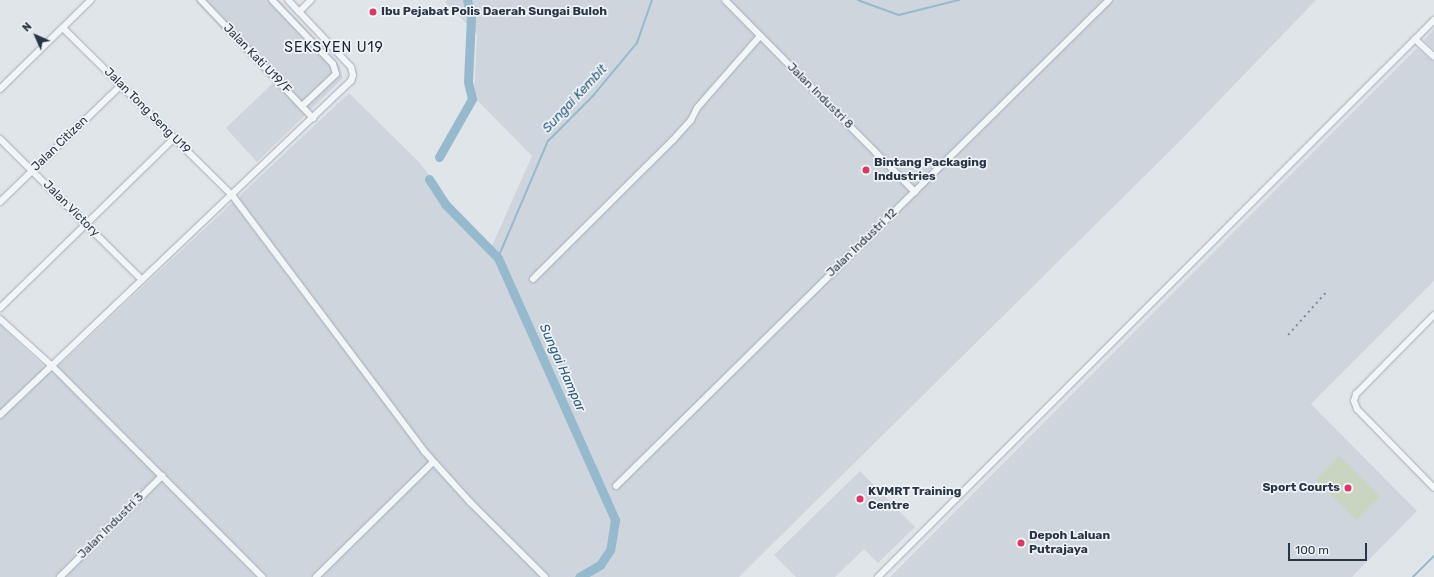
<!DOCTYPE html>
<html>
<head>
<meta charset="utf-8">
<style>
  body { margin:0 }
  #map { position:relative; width:1434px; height:577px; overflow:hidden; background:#e0e5ea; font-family:Rubik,sans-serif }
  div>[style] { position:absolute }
  .built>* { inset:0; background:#ced5dd }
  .green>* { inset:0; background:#c8d5c0; transform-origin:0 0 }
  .stream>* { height:1.5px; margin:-0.75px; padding:0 0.75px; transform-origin:0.75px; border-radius:0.75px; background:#97b9ce }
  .river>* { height:9px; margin:-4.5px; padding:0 4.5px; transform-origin:4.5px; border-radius:4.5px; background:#97b9ce }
  .roads { filter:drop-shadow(0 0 1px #a5adb5) drop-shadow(0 0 1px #a5adb5) }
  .minor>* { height:6px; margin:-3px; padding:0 3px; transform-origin:3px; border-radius:3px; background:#f3f6f8 }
  .rail>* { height:1.5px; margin-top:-0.75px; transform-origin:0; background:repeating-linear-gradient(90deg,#788796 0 2px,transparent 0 6px) }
  .dots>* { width:11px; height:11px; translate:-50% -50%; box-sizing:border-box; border:2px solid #f0f4f8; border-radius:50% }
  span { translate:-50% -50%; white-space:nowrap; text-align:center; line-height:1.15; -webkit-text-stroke:3.5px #f0f4f8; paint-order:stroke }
  .poi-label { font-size:12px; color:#273544; font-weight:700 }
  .left { translate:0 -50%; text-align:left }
  .right { translate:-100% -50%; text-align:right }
  .street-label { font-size:12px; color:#273544 }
  .water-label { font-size:13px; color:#2c5a7c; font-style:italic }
  .quarter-label { font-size:14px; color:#192634; letter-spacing:1px }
  .north { position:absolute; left:16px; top:16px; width:40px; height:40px; -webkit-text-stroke:3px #f0f4f8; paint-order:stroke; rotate:315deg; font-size:11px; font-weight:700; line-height:16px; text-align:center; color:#273544 }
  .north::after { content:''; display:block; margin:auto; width:14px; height:18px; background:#273544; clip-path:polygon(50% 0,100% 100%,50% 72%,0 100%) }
  .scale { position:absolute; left:1288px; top:543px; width:79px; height:18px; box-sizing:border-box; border:2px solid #273544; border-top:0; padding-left:5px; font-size:12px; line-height:14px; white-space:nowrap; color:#273544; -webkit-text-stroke:3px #f0f4f8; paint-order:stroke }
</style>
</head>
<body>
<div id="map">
  <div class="built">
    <i style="clip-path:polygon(194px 0,279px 0,339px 64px,343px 78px,257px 162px,226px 128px,273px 83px)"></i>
    <i style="clip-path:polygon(447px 0,1316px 0,1179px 142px,739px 577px,0 577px,0 325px,51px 373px,349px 93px,419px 162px,450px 203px,492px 246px,532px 156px,474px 97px,477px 34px,445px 2px)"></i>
    <i style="clip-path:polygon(1434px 29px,1434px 50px,1424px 40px)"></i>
    <i style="clip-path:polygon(1417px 48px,1434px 62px,1434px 281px,1311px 404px,1417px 511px,1352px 577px,890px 577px)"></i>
    <i style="clip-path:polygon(860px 471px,915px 527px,878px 563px,864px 549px,835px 577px,796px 577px,774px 555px)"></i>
  </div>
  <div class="green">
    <i style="left:1339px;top:456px;width:58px;height:33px;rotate:45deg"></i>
  </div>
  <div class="stream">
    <i style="left:858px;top:0;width:44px;rotate:20.1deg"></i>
    <i style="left:899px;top:15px;width:62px;rotate:-14deg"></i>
    <i style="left:498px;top:258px;width:127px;rotate:-66.9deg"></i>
    <i style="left:548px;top:141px;width:64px;rotate:-45deg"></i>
    <i style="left:593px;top:96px;width:69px;rotate:-50.3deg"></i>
    <i style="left:637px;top:43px;width:46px;rotate:-70.8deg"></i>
    <i style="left:1413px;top:577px;width:30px;rotate:-45deg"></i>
  </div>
  <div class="river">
    <i style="left:439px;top:157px;width:67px;rotate:-60.4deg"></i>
    <i style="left:472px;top:99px;width:18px;rotate:-103deg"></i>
    <i style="left:468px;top:81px;width:64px;rotate:-87.3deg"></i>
    <i style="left:471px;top:17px;width:17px;rotate:-103deg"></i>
    <i style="left:429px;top:179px;width:30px;rotate:57deg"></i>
    <i style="left:445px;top:204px;width:76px;rotate:45.5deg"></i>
    <i style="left:498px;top:258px;width:287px;rotate:65.9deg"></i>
    <i style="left:615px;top:520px;width:30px;rotate:99deg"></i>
    <i style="left:610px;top:550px;width:18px;rotate:124deg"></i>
    <i style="left:600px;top:565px;width:24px;rotate:150deg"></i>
  </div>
  <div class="roads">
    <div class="minor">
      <i style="left:201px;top:0;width:163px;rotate:46.5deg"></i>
      <i style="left:272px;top:0;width:88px;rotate:46.4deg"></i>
      <i style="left:333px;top:64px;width:10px;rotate:73deg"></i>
      <i style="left:336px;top:74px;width:47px;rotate:136.7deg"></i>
      <i style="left:725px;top:0;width:270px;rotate:45.3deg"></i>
      <i style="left:299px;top:12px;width:17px;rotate:-45deg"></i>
      <i style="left:63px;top:28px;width:238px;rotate:44.7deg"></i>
      <i style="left:232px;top:195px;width:320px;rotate:53.1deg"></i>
      <i style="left:424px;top:451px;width:69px;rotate:48deg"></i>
      <i style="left:470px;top:502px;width:106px;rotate:45deg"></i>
      <i style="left:1415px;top:39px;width:26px;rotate:43deg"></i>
      <i style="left:0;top:89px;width:127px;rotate:-44.4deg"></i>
      <i style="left:0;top:139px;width:200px;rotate:44.8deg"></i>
      <i style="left:0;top:202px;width:168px;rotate:-44deg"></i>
      <i style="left:533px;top:279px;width:197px;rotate:-44.8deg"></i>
      <i style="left:673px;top:140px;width:27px;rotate:-48deg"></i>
      <i style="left:691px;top:120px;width:13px;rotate:-63deg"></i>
      <i style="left:697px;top:108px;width:96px;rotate:-48.8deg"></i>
      <i style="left:0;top:308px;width:243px;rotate:-44.3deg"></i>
      <i style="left:1434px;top:315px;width:111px;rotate:134.6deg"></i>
      <i style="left:1356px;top:394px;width:7px;rotate:106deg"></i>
      <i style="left:1354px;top:401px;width:9px;rotate:69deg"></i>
      <i style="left:1357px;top:409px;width:110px;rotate:45.7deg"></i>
      <i style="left:0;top:319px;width:70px;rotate:42.1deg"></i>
      <i style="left:52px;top:366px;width:298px;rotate:45.1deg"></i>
      <i style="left:0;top:415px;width:485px;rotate:-43.6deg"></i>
      <i style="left:351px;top:81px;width:6px;rotate:-72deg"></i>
      <i style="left:353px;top:75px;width:8px;rotate:-104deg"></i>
      <i style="left:351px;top:67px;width:92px;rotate:-133.2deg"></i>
      <i style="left:616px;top:486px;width:692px;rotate:-44.59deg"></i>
      <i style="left:60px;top:577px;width:144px;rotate:-44.7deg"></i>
      <i style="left:316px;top:577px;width:164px;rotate:-44.5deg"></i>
      <i style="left:878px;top:577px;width:787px;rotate:-45.05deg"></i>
    </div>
  </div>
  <div class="rail">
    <i style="left:1288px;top:335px;width:60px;rotate:-48.4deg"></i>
  </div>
  <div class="dots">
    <i style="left:373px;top:12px;background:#dc3865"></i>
    <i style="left:866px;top:170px;background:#dc3865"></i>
    <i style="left:1348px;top:488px;background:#dc3865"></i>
    <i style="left:860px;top:499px;background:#dc3865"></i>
    <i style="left:1021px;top:543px;background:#dc3865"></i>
  </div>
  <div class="poi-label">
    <span class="left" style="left:381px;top:12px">Ibu Pejabat Polis Daerah Sungai Buloh</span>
    <span class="left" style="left:874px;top:170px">Bintang Packaging<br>Industries</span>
    <span class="right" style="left:1340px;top:488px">Sport Courts</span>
    <span class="left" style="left:868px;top:499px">KVMRT Training<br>Centre</span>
    <span class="left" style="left:1029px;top:543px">Depoh Laluan<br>Putrajaya</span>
  </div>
  <div class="street-label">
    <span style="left:257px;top:59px;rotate:46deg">Jalan Kati U19/F</span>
    <span style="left:820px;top:96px;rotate:45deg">Jalan Industri 8</span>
    <span style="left:147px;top:111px;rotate:45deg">Jalan Tong Seng U19</span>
    <span style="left:60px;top:144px;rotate:-44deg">Jalan Citizen</span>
    <span style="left:71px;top:209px;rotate:45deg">Jalan Victory</span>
    <span style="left:862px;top:243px;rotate:-44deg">Jalan Industri 12</span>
    <span style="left:111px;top:526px;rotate:-45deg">Jalan Industri 3</span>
  </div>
  <div class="water-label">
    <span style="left:575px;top:99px;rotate:-47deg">Sungai Kembit</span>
    <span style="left:562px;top:368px;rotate:66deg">Sungai Hampar</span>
  </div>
  <div class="quarter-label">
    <span style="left:334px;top:48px">SEKSYEN U19</span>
  </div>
  <div class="north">N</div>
  <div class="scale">100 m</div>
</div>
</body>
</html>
